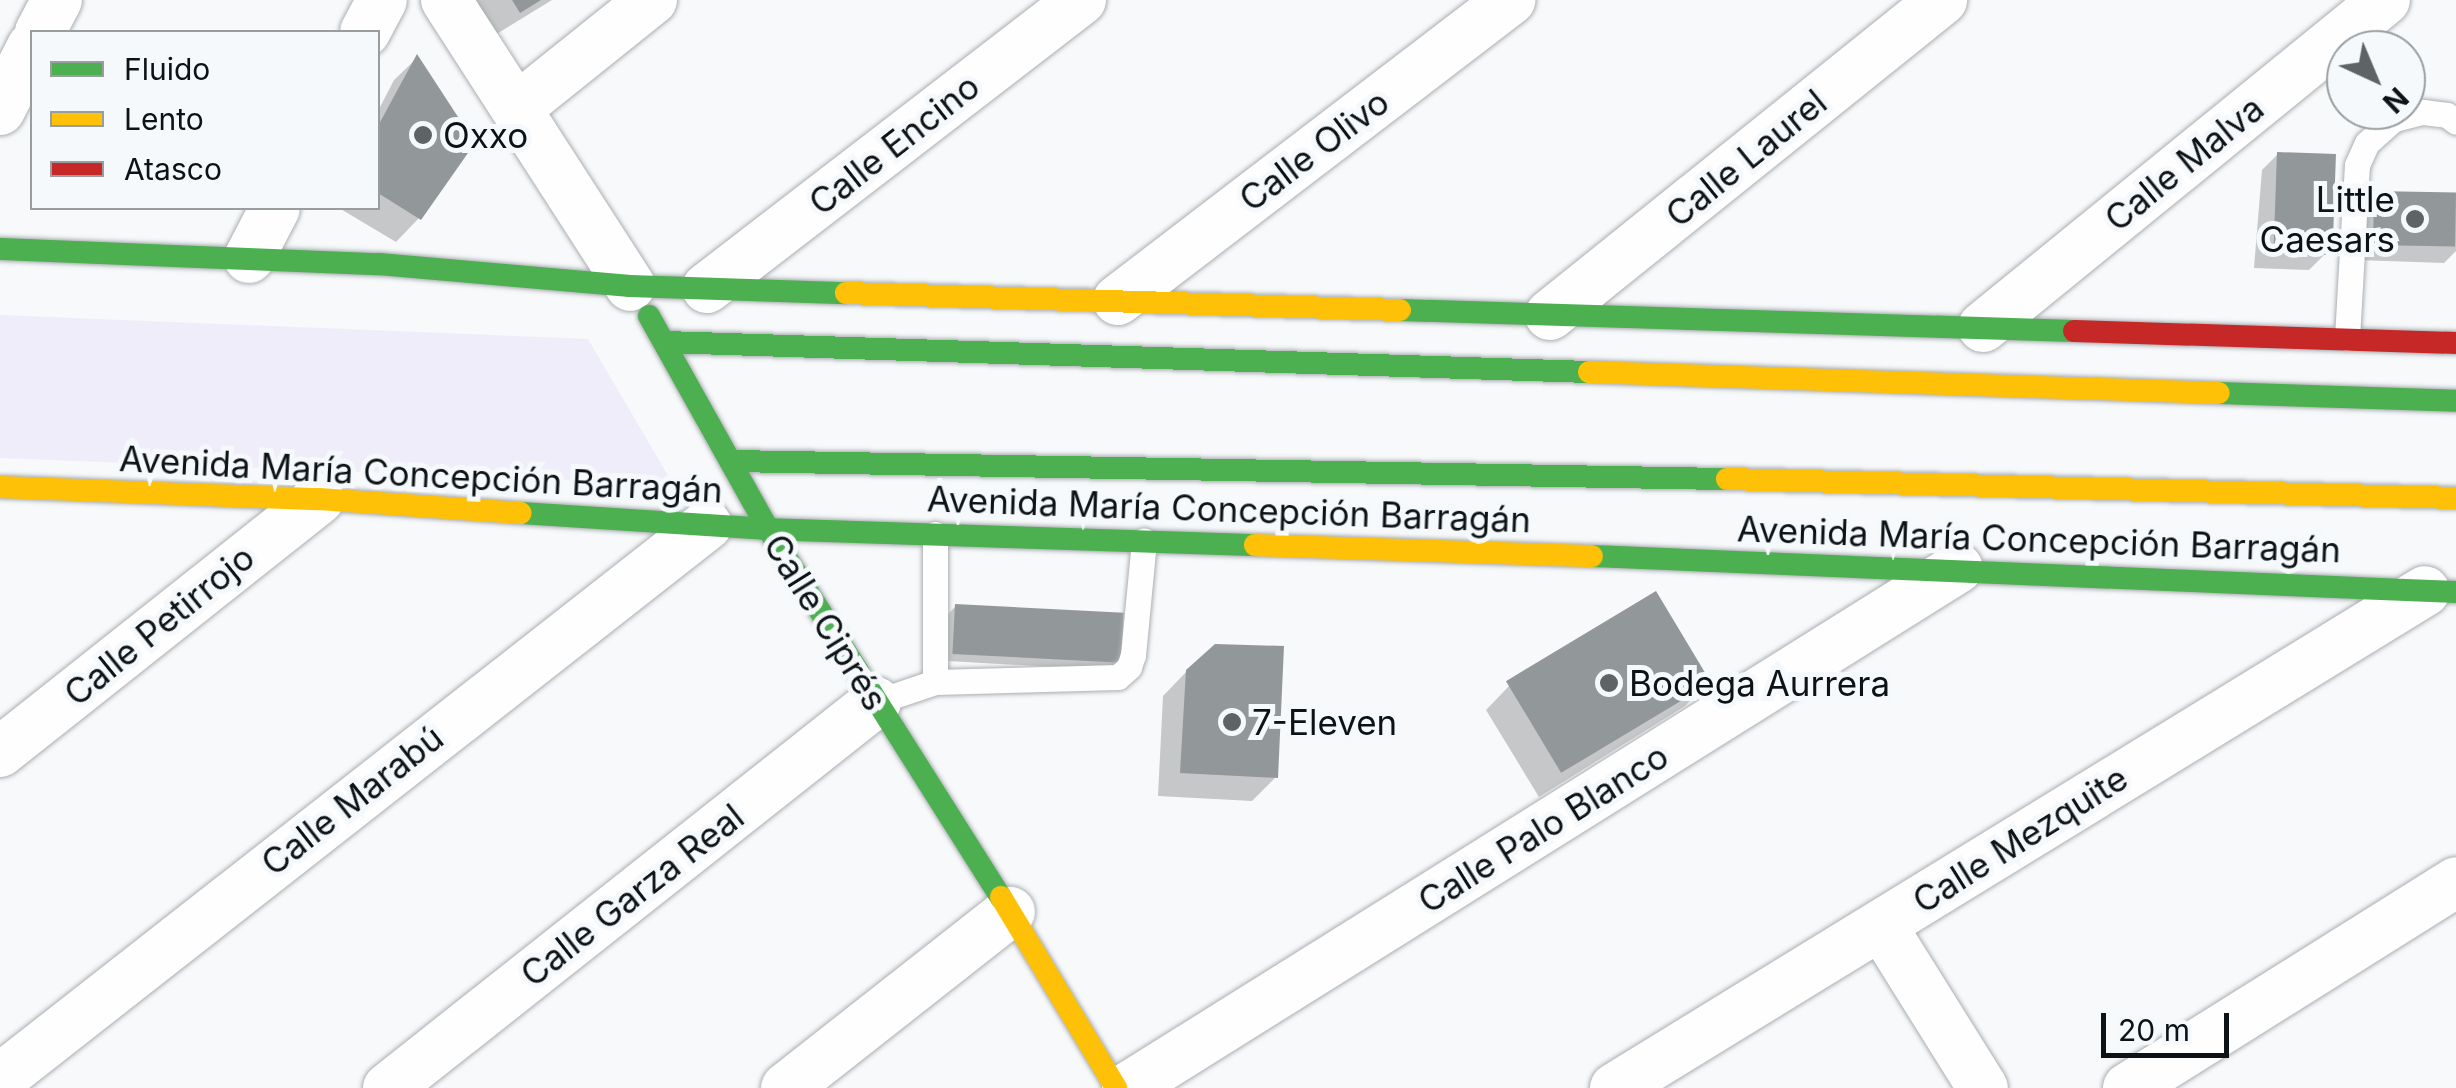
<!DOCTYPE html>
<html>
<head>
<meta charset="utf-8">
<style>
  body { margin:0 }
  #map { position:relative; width:2456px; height:1088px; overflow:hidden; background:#f7f9fb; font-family:Inter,sans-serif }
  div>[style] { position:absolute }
  .green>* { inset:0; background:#eeedf9 }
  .shadow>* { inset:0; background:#0003 }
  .building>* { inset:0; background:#929799; transform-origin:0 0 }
  .roads { filter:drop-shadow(0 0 2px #abaeb1) drop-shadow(0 0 2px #abaeb1) }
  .lane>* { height:25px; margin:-12.5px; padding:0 12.5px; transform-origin:12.5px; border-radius:12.5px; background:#fefefe }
  .street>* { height:50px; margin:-25px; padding:0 25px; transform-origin:25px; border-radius:25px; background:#fefefe }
  .fast>* { height:22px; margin:-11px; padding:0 11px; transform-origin:11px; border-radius:11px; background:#4caf50 }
  .slow>* { height:22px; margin:-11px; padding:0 11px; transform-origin:11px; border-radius:11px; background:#ffc107 }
  .jam>* { height:22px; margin:-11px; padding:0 11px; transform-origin:11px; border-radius:11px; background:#c62828 }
  .dots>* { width:28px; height:28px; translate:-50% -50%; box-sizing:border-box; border:5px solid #f6f9fc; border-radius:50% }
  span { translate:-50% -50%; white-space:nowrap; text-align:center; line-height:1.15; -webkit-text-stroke:10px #f6f9fc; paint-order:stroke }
  .poi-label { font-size:35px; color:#0c1216 }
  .left { translate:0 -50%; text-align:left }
  .right { translate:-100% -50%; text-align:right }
  .street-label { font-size:35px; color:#0c1216 }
  .legend { position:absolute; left:30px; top:30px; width:350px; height:180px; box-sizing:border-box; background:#f6f9fc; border:2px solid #989da0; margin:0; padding:12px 18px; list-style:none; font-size:30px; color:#0c1216 }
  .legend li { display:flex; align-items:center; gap:20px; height:50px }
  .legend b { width:50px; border:2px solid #989da0 }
  .north { position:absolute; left:2326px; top:30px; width:100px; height:100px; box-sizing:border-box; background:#f6f9fc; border:2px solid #989da0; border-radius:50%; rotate:136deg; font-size:28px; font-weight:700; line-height:40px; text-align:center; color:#0c1216 }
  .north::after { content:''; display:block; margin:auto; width:35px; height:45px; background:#5e6366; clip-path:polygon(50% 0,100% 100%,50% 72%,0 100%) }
  .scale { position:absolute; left:2101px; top:1013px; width:128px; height:45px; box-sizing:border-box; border:5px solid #0c1216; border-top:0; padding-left:12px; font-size:30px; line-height:35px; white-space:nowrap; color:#0c1216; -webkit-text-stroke:8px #f6f9fc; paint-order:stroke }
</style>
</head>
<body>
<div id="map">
  <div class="green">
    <i style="clip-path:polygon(0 315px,588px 339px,673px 484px,0 458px)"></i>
  </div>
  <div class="shadow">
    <i style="clip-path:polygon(476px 0,552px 0,495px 35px)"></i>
    <i style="clip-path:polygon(417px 58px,419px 218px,396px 242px,339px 208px,378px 208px,378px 111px,394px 80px)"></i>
    <i style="clip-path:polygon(2278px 154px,2325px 254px,2309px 270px,2254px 268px,2262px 170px)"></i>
    <i style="clip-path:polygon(2375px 194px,2456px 195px,2456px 251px,2444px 263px,2357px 260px,2359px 210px)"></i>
    <i style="clip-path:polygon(1655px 595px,1708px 682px,1685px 706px,1539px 797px,1486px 710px,1509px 686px)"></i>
    <i style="clip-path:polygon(956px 606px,1119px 663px,1111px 670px,947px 661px,948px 614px)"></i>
    <i style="clip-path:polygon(1187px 671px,1276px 777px,1252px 801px,1158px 796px,1163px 696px)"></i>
  </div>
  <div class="building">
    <i style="clip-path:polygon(512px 0,541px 0,520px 13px)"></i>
    <i style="clip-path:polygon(417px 54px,475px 143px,421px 220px,378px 193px,378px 126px)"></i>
    <i style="left:2277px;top:152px;width:59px;height:101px;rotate:2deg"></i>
    <i style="left:2374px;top:191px;width:82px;height:54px;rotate:1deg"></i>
    <i style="left:1656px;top:591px;width:107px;height:175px;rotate:59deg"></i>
    <i style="left:955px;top:604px;width:169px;height:50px;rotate:3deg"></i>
    <i style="clip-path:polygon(1215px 644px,1284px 646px,1278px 778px,1180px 773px,1186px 670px)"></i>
  </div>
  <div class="roads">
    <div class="lane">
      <i style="left:2347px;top:338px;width:173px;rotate:-86.7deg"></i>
      <i style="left:2357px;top:165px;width:24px;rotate:-66deg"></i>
      <i style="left:2367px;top:143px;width:36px;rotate:-42deg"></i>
      <i style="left:2394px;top:119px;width:30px;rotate:-14deg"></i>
      <i style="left:2423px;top:112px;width:24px;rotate:7deg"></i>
      <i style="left:2447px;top:115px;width:11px;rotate:38deg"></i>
      <i style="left:935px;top:534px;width:148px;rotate:90deg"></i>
      <i style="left:876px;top:702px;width:62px;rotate:-18.7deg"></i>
      <i style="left:935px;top:682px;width:183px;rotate:-1.6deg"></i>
      <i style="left:1118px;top:677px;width:15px;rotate:-42deg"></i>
      <i style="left:1129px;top:667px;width:13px;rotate:-72deg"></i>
      <i style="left:1133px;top:655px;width:115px;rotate:-84.5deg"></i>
    </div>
    <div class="street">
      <i style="left:446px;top:0;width:340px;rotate:57.2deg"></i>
      <i style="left:40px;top:32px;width:36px;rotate:-62deg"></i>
      <i style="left:365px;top:32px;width:36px;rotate:-62deg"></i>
      <i style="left:517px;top:108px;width:173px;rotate:-38.7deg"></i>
      <i style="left:0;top:110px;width:71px;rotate:-63.1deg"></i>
      <i style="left:249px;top:258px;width:56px;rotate:-62.5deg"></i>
      <i style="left:707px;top:288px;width:472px;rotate:-37.6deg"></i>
      <i style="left:1118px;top:300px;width:494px;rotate:-37.4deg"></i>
      <i style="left:1550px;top:315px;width:503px;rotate:-38.78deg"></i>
      <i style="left:1983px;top:327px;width:518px;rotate:-39.13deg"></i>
      <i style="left:0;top:752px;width:407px;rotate:-38.4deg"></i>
      <i style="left:1881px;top:925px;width:192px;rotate:58deg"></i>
      <i style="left:0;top:1079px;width:898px;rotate:-38.08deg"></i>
      <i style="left:388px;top:1088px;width:622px;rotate:-38.34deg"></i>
      <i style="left:786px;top:1088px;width:285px;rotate:-38.2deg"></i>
      <i style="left:1127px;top:1088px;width:980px;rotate:-32.04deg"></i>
      <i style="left:1615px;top:1088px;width:950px;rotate:-31.53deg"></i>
      <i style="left:2128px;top:1088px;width:387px;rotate:-32.1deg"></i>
    </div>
    <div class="fast">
      <i style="left:0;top:249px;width:379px;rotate:2.3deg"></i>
      <i style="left:379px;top:264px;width:252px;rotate:5deg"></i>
      <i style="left:630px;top:286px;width:216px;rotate:1.9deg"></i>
      <i style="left:1400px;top:310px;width:674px;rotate:1.78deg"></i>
      <i style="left:649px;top:316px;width:244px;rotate:60.8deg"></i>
      <i style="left:768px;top:529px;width:436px;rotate:57.7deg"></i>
      <i style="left:665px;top:342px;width:924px;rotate:1.86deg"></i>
      <i style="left:2219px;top:393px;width:237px;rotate:1.9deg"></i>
      <i style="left:732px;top:461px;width:995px;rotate:1.04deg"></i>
      <i style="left:521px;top:513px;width:248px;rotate:3.7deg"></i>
      <i style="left:768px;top:529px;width:487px;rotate:1.9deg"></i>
      <i style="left:1592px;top:556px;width:865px;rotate:2.39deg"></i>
    </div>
    <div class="slow">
      <i style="left:846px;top:293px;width:554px;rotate:1.76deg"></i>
      <i style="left:1589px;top:372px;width:630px;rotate:1.91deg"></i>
      <i style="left:1727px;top:479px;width:729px;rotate:1.49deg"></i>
      <i style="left:0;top:487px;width:319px;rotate:2.2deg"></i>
      <i style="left:319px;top:499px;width:202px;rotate:4deg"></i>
      <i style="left:1255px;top:545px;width:337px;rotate:1.9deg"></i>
      <i style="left:1001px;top:897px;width:223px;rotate:58.9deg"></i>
    </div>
    <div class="jam">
      <i style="left:2074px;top:331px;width:382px;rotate:1.8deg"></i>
    </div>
  </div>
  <div class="dots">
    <i style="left:423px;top:135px;background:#5e6366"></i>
    <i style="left:2415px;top:219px;background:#5e6366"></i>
    <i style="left:1609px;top:683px;background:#5e6366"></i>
    <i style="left:1232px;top:722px;background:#5e6366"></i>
  </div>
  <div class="poi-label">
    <span class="left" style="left:443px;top:135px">Oxxo</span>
    <span class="right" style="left:2395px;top:219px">Little<br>Caesars</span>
    <span class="left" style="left:1629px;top:683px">Bodega Aurrera</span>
    <span class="left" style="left:1252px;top:722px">7-Eleven</span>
  </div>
  <div class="street-label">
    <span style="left:894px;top:144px;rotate:-38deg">Calle Encino</span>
    <span style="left:1314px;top:150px;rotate:-37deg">Calle Olivo</span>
    <span style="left:1746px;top:158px;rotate:-39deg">Calle Laurel</span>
    <span style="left:2184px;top:163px;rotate:-39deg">Calle Malva</span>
    <span style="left:421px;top:474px;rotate:3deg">Avenida María Concepción Barragán</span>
    <span style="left:1229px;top:509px;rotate:2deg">Avenida María Concepción Barragán</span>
    <span style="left:2039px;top:539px;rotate:2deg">Avenida María Concepción Barragán</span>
    <span style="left:826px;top:622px;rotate:58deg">Calle Ciprés</span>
    <span style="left:159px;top:625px;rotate:-39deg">Calle Petirrojo</span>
    <span style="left:352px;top:800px;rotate:-38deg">Calle Marabú</span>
    <span style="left:1543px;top:828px;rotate:-32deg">Calle Palo Blanco</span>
    <span style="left:2020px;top:839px;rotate:-32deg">Calle Mezquite</span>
    <span style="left:632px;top:895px;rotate:-38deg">Calle Garza Real</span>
  </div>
  <ul class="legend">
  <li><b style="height:12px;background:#4caf50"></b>Fluido</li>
  <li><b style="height:12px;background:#ffc107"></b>Lento</li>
  <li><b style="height:12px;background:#c62828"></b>Atasco</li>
  </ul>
  <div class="north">N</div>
  <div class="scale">20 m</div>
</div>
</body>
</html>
